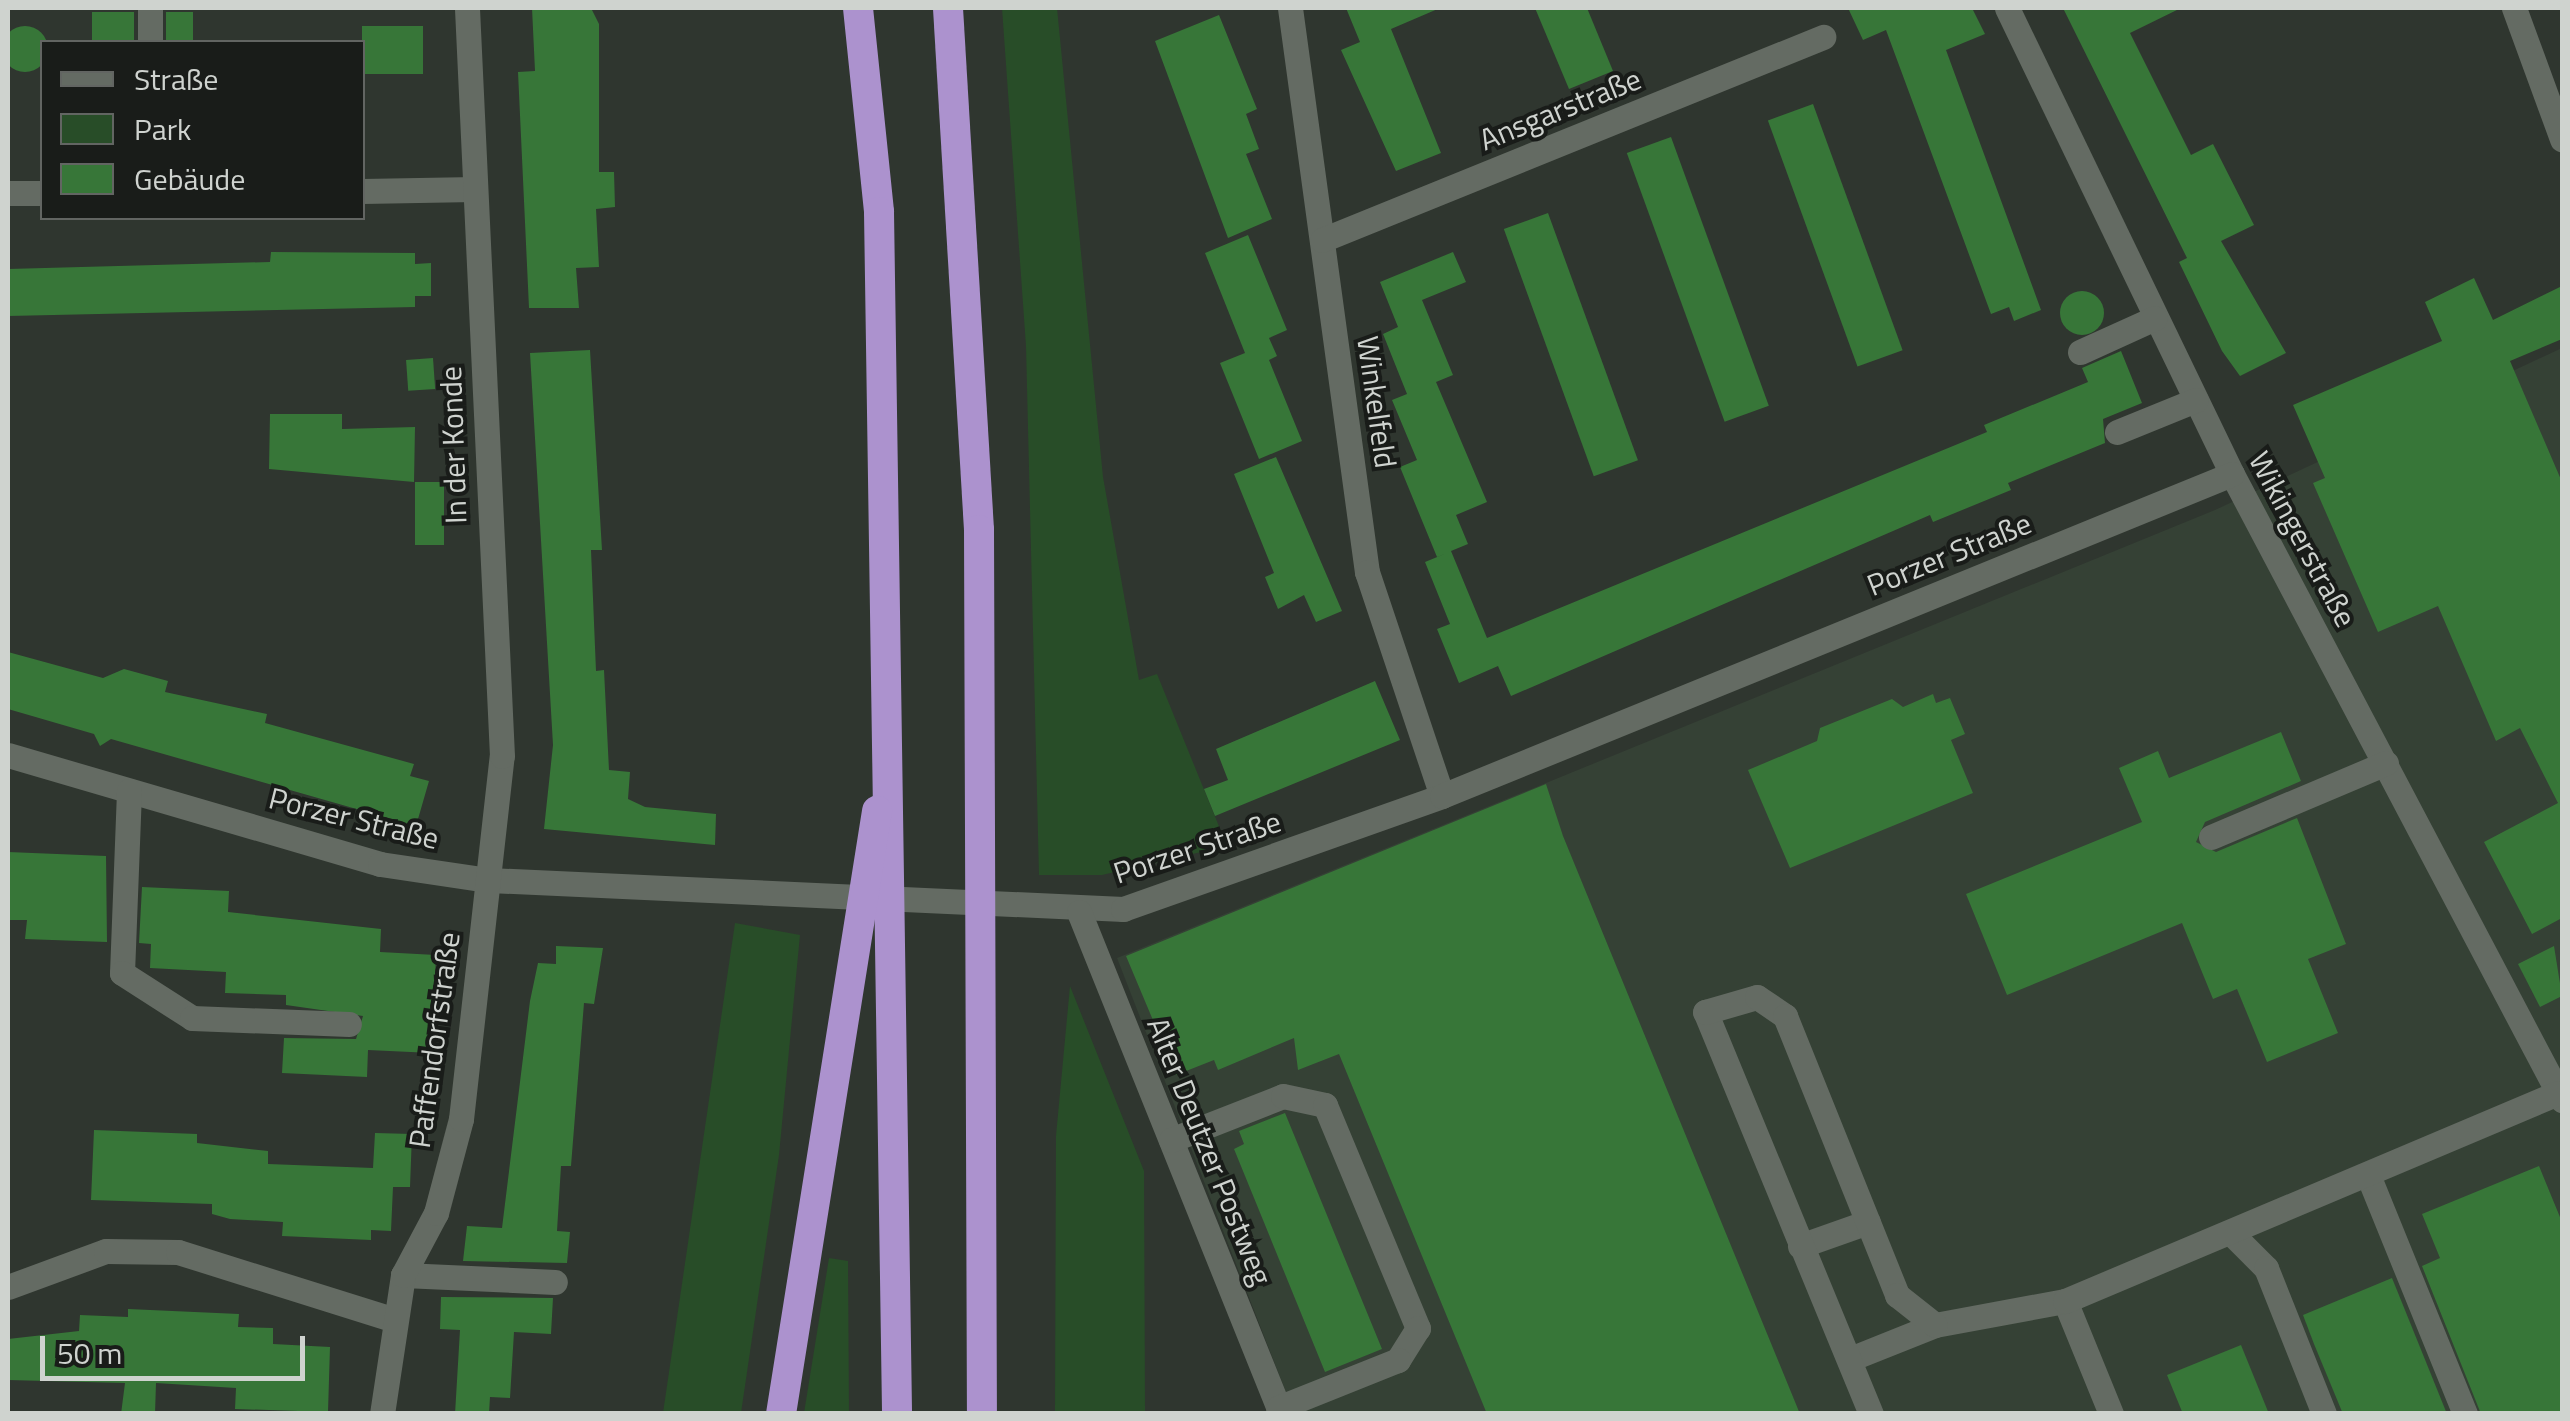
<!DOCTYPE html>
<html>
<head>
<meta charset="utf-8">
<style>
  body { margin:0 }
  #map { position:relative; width:2570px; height:1421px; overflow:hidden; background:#2f362f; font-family:"Titillium Web",sans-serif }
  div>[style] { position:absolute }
  .built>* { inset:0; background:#354135 }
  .green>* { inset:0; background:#284d28 }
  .building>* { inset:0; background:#377638; transform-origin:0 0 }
  .round { border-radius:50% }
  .minor>* { height:25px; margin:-12.5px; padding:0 12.5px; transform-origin:12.5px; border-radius:12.5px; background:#646b63 }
  .highway>* { height:30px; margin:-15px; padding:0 15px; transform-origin:15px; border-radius:15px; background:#ac92ce }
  span { translate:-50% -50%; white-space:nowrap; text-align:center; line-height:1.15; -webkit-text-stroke:8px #191c19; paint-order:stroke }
  .street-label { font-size:30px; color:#cfd3cf }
  .frame { position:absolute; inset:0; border:10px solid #cfd3cf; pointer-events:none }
  .legend { position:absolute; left:40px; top:40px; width:325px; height:180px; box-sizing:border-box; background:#191c19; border:2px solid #626562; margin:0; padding:12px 18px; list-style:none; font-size:30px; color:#cfd3cf }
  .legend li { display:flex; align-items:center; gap:20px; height:50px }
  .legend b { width:50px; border:2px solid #626562 }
  .scale { position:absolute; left:40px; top:1336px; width:265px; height:45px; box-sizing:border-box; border:5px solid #cfd3cf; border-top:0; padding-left:12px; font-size:30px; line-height:35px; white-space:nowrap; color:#cfd3cf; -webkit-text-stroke:8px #191c19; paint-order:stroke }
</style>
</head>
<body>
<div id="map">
  <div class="built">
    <i style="clip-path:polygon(2562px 348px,2562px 1413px,1294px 1413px,1117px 958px,2215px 510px)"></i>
  </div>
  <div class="green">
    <i style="clip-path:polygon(1002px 8px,1057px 8px,1103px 477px,1139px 680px,1157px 674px,1227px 846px,1102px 875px,1039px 875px,1026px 346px)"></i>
    <i style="clip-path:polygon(735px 923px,800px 935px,779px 1155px,741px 1413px,663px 1413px)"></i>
    <i style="clip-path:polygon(1070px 986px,1144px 1171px,1145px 1413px,1055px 1413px,1056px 1136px)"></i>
    <i style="clip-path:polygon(829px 1258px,848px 1261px,849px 1413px,804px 1413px)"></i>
  </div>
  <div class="building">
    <i style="clip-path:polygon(532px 8px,591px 8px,599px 24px,599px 172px,614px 172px,615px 207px,596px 209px,599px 267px,576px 268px,579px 308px,529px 308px,518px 72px,535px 71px)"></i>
    <i style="clip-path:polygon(1346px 8px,1440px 8px,1391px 29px,1441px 153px,1396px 171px,1341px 50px,1360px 42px)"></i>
    <i style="clip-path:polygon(1535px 8px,1587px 8px,1613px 71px,1569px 89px)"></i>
    <i style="clip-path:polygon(1848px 8px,1972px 8px,1985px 34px,1946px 50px,2041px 310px,2014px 321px,2009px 307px,1991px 314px,1886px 30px,1863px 40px)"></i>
    <i style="clip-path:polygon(2063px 8px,2181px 8px,2130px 33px,2191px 155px,2213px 144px,2254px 225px,2221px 241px,2286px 353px,2240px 376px,2222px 351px,2179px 262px,2187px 258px)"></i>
    <i style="left:92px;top:12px;width:42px;height:30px"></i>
    <i style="left:166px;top:12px;width:27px;height:30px"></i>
    <i style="clip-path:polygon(1219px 15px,1257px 109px,1246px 114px,1259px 149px,1246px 154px,1272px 219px,1228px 238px,1155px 41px)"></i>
    <i style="left:362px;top:26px;width:61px;height:48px"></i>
    <i class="round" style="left:2px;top:26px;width:46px;height:46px"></i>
    <i style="left:1813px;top:104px;width:262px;height:48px;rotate:70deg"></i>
    <i style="left:1671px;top:137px;width:286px;height:47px;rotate:70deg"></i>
    <i style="left:1548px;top:213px;width:263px;height:47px;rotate:70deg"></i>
    <i style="clip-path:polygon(1248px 235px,1287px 330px,1269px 338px,1277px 356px,1269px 360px,1302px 441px,1259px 459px,1220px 363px,1245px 353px,1205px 253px)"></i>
    <i style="clip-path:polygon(271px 252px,415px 253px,415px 264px,431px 263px,431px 296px,415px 296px,415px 307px,8px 316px,8px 269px,270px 262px)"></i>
    <i style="clip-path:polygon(1453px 252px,1466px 282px,1422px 300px,1453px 375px,1436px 382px,1487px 502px,1456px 515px,1468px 544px,1451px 551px,1487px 638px,1987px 432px,1984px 425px,2088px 382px,2082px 368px,2121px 351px,2142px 403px,2103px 419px,2105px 443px,2008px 483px,2011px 490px,1933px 522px,1930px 515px,1511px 696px,1498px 666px,1459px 683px,1437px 629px,1450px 624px,1425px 562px,1447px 553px,1437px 557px,1400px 467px,1417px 460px,1392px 400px,1407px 394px,1383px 334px,1398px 327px,1380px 282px)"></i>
    <i style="clip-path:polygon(2474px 278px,2493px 320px,2562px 286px,2562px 339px,2510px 361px,2562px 482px,2562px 918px,2532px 934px,2484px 842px,2558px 803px,2520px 728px,2496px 741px,2438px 606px,2378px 632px,2313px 483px,2325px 478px,2293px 405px,2442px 341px,2425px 302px)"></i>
    <i class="round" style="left:2060px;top:291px;width:44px;height:44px"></i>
    <i style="clip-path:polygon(590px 350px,602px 550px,591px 550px,596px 671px,604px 670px,609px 770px,630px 772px,628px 799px,645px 807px,716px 814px,715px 845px,544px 829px,553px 745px,530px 353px)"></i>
    <i style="left:433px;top:358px;width:31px;height:27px;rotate:86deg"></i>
    <i style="clip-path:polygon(270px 414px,342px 414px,342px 429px,415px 427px,414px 482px,269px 469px)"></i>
    <i style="clip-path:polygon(1276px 457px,1342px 611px,1316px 622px,1304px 595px,1278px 609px,1265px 577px,1274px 573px,1234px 474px)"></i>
    <i style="left:415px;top:482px;width:29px;height:63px"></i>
    <i style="clip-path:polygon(8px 652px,103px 678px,124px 669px,168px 681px,165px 692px,267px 714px,265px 723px,414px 764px,410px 776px,429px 781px,416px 826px,111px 739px,100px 746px,94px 734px,8px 709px)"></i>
    <i style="clip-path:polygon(1375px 681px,1400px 740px,1215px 816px,1204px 789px,1228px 780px,1216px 749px)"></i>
    <i style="clip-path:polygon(1933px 694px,1936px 703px,1950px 698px,1965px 734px,1951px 740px,1973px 793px,1790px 868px,1748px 770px,1817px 741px,1820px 728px,1892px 699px,1903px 707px)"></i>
    <i style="clip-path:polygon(2281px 732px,2301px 781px,2205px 822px,2196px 842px,2216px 852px,2297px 818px,2346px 944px,2308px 959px,2338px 1033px,2267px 1062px,2237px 989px,2213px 999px,2182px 923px,2007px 995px,1966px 894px,2142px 822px,2119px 768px,2158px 751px,2169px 778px)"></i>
    <i style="clip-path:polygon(1546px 784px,1563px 836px,1800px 1414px,1487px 1414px,1339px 1054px,1298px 1070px,1294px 1038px,1218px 1070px,1214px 1060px,1176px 1075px,1126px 956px)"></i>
    <i style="clip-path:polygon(8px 852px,106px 856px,107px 942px,25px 939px,27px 920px,8px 920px)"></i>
    <i style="clip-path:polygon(142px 887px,229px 891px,228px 912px,381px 929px,380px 952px,436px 955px,432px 1053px,368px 1050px,367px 1077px,282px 1073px,284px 1038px,356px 1039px,363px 1016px,286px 1005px,286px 995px,225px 993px,226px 972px,150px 968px,151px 944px,139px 943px)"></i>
    <i style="clip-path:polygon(556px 946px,603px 948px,594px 1004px,584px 1003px,571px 1166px,561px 1166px,557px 1231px,570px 1232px,567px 1263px,463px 1261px,467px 1226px,502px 1228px,530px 1001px,538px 963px,556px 964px)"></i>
    <i style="clip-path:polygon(2554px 946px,2562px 996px,2540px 1007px,2518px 964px)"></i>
    <i style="clip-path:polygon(1285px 1113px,1382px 1349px,1325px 1372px,1234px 1149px,1244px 1144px,1239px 1131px)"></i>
    <i style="clip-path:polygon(94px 1130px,197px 1134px,197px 1143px,268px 1151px,268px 1164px,373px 1168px,375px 1133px,412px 1134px,410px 1187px,393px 1187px,391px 1231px,371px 1230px,371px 1240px,282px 1236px,283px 1222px,230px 1219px,212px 1214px,212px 1204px,91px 1200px)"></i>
    <i style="clip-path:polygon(2539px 1166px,2562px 1222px,2562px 1414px,2481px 1414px,2422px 1266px,2440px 1258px,2422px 1214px)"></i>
    <i style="clip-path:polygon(2392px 1278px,2447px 1414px,2343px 1414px,2314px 1344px,2303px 1315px)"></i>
    <i style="clip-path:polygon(441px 1297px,553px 1298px,551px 1334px,514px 1332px,510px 1398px,490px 1397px,489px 1414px,455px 1414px,460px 1330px,440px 1329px)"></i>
    <i style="clip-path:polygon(128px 1309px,239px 1314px,238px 1327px,273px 1328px,273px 1344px,330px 1347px,328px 1412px,235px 1409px,236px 1388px,156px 1383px,155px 1414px,121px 1414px,125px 1383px,8px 1380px,8px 1339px,79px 1331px,80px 1315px,128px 1317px)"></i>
    <i style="clip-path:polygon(2241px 1345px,2269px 1414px,2183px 1414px,2167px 1375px)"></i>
  </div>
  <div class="minor">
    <i style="left:150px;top:8px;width:34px;rotate:90deg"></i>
    <i style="left:1290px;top:8px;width:569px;rotate:82.23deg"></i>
    <i style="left:1367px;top:572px;width:236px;rotate:71.5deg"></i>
    <i style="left:2007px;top:8px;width:517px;rotate:64.23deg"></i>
    <i style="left:2232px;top:474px;width:708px;rotate:62.2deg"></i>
    <i style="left:2514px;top:8px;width:140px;rotate:69.9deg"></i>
    <i style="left:362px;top:191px;width:113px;rotate:-1deg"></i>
    <i style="left:8px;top:193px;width:34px"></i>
    <i style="left:1322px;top:240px;width:541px;rotate:-22.06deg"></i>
    <i style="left:2080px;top:352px;width:82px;rotate:-24.4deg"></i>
    <i style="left:2117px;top:432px;width:85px;rotate:-22.1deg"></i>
    <i style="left:8px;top:755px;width:388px;rotate:16.3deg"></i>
    <i style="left:380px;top:864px;width:110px;rotate:8.4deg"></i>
    <i style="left:489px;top:880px;width:635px;rotate:2.62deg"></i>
    <i style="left:1123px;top:909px;width:338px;rotate:-19.5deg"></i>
    <i style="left:1442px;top:796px;width:853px;rotate:-22.18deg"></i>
    <i style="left:129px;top:791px;width:182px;rotate:92.2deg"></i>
    <i style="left:122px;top:973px;width:83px;rotate:32.7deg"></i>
    <i style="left:192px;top:1018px;width:157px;rotate:2.2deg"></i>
    <i style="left:2211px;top:837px;width:190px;rotate:-22.9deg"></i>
    <i style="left:1079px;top:912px;width:541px;rotate:68.08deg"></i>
    <i style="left:1171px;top:1140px;width:120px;rotate:-21.4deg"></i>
    <i style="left:1283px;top:1096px;width:43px;rotate:12.1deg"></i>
    <i style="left:1325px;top:1105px;width:242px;rotate:67.4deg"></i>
    <i style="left:1418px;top:1328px;width:38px;rotate:122deg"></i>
    <i style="left:1398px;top:1360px;width:129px;rotate:158.2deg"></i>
    <i style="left:2368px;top:1175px;width:258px;rotate:67.9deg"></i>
    <i style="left:2230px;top:1232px;width:51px;rotate:45deg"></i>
    <i style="left:2266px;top:1268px;width:157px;rotate:68.3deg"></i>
    <i style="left:1800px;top:1246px;width:72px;rotate:-19.4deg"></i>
    <i style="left:403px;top:1275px;width:152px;rotate:2.6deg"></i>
    <i style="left:8px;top:1287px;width:104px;rotate:-20.2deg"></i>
    <i style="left:106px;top:1251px;width:72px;rotate:0.8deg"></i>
    <i style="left:178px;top:1252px;width:224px;rotate:17.4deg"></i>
    <i style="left:2065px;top:1301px;width:122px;rotate:67.8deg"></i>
    <i style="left:1850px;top:1359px;width:92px;rotate:-21.8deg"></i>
    <i style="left:1935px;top:1325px;width:132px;rotate:-10.5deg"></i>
    <i style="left:2065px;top:1301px;width:535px;rotate:-22.88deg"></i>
    <i style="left:382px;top:1414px;width:141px;rotate:-81.4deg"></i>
    <i style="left:403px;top:1275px;width:70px;rotate:-62deg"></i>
    <i style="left:436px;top:1213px;width:97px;rotate:-75.1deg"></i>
    <i style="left:461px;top:1119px;width:365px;rotate:-83.6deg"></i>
    <i style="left:502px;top:756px;width:749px;rotate:-92.68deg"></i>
    <i style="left:1871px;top:1414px;width:435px;rotate:-112.4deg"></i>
    <i style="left:1705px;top:1012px;width:54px;rotate:-16.1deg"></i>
    <i style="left:1757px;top:997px;width:34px;rotate:34deg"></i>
    <i style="left:1785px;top:1016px;width:301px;rotate:68.1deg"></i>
    <i style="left:1897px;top:1295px;width:48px;rotate:38.3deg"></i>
  </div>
  <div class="highway">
    <i style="left:858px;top:8px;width:205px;rotate:84.1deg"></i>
    <i style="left:879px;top:212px;width:1202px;rotate:89.14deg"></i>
    <i style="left:948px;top:8px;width:523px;rotate:86.6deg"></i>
    <i style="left:979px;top:530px;width:884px;rotate:89.81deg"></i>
    <i style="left:781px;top:1414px;width:611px;rotate:-80.95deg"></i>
  </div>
  <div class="street-label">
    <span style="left:1560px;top:109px;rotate:-22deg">Ansgarstraße</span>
    <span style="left:1377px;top:402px;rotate:82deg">Winkelfeld</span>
    <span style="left:453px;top:445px;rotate:-92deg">In der Konde</span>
    <span style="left:2303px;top:539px;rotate:62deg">Wikingerstraße</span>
    <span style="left:1949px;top:554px;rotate:-22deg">Porzer Straße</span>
    <span style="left:354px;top:818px;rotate:14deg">Porzer Straße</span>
    <span style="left:1197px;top:847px;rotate:-18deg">Porzer Straße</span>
    <span style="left:434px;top:1040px;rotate:-82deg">Paffendorfstraße</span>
    <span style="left:1210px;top:1151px;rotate:68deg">Alter Deutzer Postweg</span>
  </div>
  <div class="frame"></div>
  <ul class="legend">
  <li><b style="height:12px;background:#646b63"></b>Straße</li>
  <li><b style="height:28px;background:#284d28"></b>Park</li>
  <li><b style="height:28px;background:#377638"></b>Gebäude</li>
  </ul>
  <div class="scale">50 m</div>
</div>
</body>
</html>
